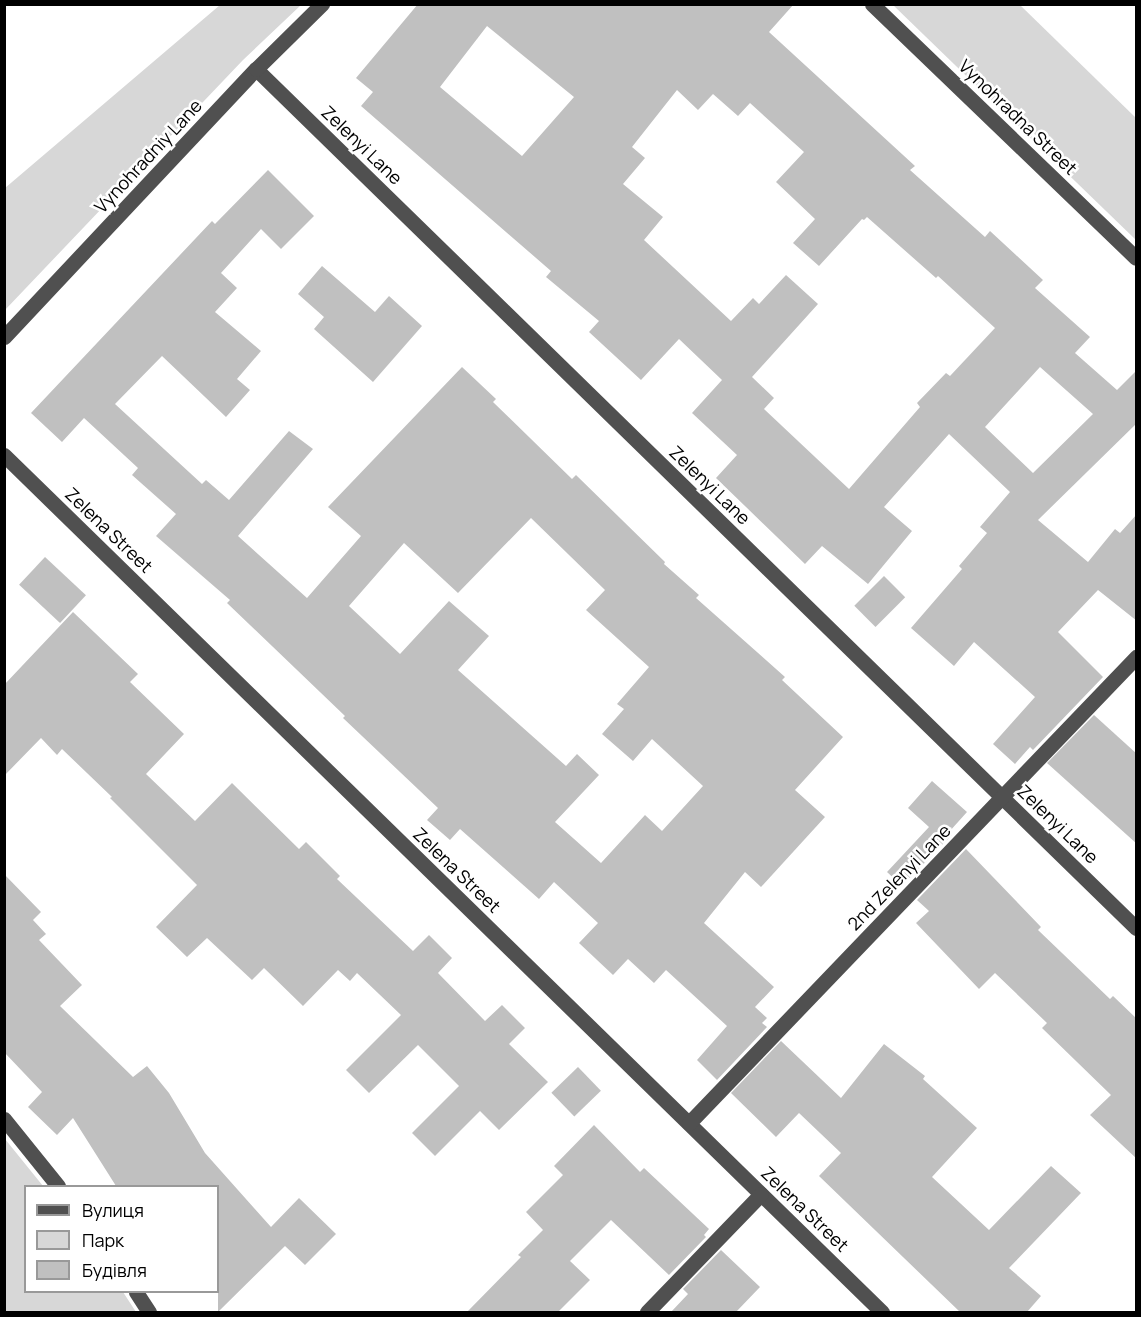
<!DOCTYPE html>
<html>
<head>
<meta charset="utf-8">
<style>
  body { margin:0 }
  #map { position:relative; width:1141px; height:1317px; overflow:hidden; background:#fff; font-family:Manrope,sans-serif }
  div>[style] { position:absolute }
  .green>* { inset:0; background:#d7d7d7 }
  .building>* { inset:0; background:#c0c0c0; transform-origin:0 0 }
  .minor>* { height:15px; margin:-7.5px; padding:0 7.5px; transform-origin:7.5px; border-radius:7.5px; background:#505050 }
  span { translate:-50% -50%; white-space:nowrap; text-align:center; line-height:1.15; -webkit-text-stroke:5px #fff; paint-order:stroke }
  .street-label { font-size:18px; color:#000 }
  .frame { position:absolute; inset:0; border:6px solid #000; pointer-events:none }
  .legend { position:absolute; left:24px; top:1185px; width:195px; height:108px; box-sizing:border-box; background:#fff; border:2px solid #999; margin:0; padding:8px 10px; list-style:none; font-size:18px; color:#000 }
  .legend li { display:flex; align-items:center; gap:12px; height:30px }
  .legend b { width:30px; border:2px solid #999 }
</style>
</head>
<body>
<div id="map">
  <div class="green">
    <i style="clip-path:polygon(220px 5px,301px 5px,243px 60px,5px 310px,5px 188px)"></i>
    <i style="clip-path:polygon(893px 5px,1020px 5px,1136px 118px,1136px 240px)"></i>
    <i style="clip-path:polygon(5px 1139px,43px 1186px,26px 1186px,26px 1292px,123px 1292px,136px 1312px,5px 1312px)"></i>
  </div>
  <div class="building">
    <i style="clip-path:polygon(evenodd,418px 4px,794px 4px,769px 32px,915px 166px,910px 170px,985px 237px,990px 231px,1043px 280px,1035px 288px,1090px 337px,1075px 353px,1117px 390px,1137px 370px,1137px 423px,1038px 520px,1088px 562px,1115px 529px,1120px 533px,1137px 514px,1137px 621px,1098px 590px,1058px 632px,1103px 677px,1033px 750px,1030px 747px,1015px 764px,993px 744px,1035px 697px,974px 642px,954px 666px,911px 628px,962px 569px,959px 566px,987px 533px,980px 527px,1010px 492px,949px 434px,884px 507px,912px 531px,868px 584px,822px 546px,805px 564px,716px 478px,737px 455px,692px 413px,722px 380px,679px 339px,641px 380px,589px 332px,599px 321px,546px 277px,551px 271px,361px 106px,373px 92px,356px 78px,418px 4px,487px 26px,574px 97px,522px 156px,440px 87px,487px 26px,418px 4px,677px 90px,698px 110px,713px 94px,738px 116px,750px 103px,804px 152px,776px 182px,815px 219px,793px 243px,819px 266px,862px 219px,864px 220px,867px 217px,936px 278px,938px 276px,995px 328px,950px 376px,946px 373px,917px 403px,920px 407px,849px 489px,764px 409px,774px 398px,752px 377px,818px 304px,786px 275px,759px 304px,753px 298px,731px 321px,644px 240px,663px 217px,623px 184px,645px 158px,632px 147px,677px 90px,418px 4px,1040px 367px,1093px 414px,1033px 473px,985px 427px,1040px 367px)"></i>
    <i style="clip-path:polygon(evenodd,268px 170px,314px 216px,281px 249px,261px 229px,221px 273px,237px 288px,215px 312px,261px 351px,237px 379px,250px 390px,226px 417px,162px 356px,115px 404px,202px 484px,206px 480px,229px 500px,289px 431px,313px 449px,238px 536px,307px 598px,361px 536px,328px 507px,462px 367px,496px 399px,493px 402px,572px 479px,576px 475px,665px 562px,664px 564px,699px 595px,696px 598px,785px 677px,782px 680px,843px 737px,795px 790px,825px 817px,761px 887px,745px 872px,704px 923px,774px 987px,755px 1007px,767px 1018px,762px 1023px,767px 1027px,717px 1080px,697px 1060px,727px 1026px,666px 970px,654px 983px,628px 959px,613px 975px,579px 943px,598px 923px,554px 882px,539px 899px,460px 829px,450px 840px,427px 820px,438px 808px,343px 718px,345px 716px,227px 603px,230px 600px,156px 536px,176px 514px,132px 475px,138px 468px,84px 418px,62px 442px,31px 413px,212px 221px,215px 224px,268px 170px,531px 518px,605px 590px,586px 610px,649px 667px,617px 704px,624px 709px,602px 734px,633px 761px,652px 739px,703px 786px,662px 831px,645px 815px,601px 863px,555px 822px,599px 775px,577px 754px,566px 766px,458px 670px,489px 636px,449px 601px,400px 654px,349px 606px,404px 543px,458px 593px,531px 518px)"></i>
    <i style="clip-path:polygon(322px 266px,375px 312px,389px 296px,422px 326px,373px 382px,314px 329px,324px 317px,298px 294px)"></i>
    <i style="left:45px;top:557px;width:56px;height:38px;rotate:43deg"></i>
    <i style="left:884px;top:576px;width:30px;height:42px;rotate:45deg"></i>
    <i style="clip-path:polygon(73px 612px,138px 674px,130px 682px,184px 734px,146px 774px,195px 821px,232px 783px,299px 849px,306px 842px,340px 876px,337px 879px,413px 951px,429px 935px,452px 958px,438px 973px,485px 1021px,502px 1005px,525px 1028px,509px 1044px,548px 1082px,499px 1130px,480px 1111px,435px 1156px,412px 1133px,459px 1086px,418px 1045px,369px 1093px,346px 1070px,401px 1015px,357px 973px,350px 981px,338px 970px,303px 1006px,264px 968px,252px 980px,207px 938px,187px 957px,156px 927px,197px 885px,110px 798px,112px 797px,62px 749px,57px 755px,41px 738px,4px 776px,4px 685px)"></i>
    <i style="clip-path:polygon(1094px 715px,1137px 754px,1137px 844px,1047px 763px)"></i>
    <i style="clip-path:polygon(932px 781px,967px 812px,949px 832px,952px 835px,902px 886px,887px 872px,929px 827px,908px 808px)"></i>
    <i style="clip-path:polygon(966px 849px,1041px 927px,1038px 930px,1110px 999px,1113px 996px,1137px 1019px,1137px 1159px,1090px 1115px,1111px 1095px,1042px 1028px,1047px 1023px,995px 973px,979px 989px,916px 923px,929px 911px,917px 900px)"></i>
    <i style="clip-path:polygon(4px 874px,41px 912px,33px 920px,46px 934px,39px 940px,82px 985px,60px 1006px,133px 1077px,147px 1066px,169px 1093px,205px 1153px,271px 1227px,299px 1198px,336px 1234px,305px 1265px,285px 1246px,218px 1312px,218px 1186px,116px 1186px,73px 1118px,57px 1135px,28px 1107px,42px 1092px,4px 1052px)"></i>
    <i style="clip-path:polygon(781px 1041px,841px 1098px,884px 1044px,925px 1076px,923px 1079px,977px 1128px,932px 1177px,989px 1230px,1051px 1166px,1081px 1193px,1009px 1268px,1041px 1296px,1027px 1312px,960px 1312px,819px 1176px,841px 1153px,799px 1113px,776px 1137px,731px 1093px)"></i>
    <i style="left:578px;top:1067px;width:33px;height:37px;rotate:46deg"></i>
    <i style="clip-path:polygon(594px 1125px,640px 1172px,644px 1168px,709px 1229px,704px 1235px,706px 1237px,669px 1275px,611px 1220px,570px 1261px,590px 1280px,558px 1312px,467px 1312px,521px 1257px,518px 1255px,543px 1230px,526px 1212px,563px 1175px,554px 1166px)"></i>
    <i style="clip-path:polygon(721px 1250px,760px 1287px,736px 1312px,671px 1312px,688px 1294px,683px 1289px)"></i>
  </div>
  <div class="minor">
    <i style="left:872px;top:4px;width:366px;rotate:43.9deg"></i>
    <i style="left:256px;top:69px;width:1230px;rotate:44.31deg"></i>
    <i style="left:4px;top:337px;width:368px;rotate:-46.8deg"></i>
    <i style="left:256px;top:69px;width:93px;rotate:-44.6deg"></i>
    <i style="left:4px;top:455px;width:1227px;rotate:44.31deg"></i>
    <i style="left:4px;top:1119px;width:86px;rotate:51.1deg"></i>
    <i style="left:689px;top:1123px;width:646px;rotate:-46.19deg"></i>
    <i style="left:136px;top:1292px;width:24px;rotate:57deg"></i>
    <i style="left:647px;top:1312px;width:164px;rotate:-46deg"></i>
  </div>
  <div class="street-label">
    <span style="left:1018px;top:117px;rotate:44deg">Vynohradna Street</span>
    <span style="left:362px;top:145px;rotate:44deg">Zelenyi Lane</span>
    <span style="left:148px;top:156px;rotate:-47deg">Vynohradniy Lane</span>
    <span style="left:710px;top:485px;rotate:44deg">Zelenyi Lane</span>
    <span style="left:109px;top:530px;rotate:44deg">Zelena Street</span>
    <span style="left:1058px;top:824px;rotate:44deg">Zelenyi Lane</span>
    <span style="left:457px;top:870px;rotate:44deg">Zelena Street</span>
    <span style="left:899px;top:877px;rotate:-46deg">2nd Zelenyi Lane</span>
    <span style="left:805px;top:1209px;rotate:44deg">Zelena Street</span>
  </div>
  <div class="frame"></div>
  <ul class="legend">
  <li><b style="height:8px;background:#505050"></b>Вулиця</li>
  <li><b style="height:16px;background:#d7d7d7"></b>Парк</li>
  <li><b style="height:16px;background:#c0c0c0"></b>Будівля</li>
  </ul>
</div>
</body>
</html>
